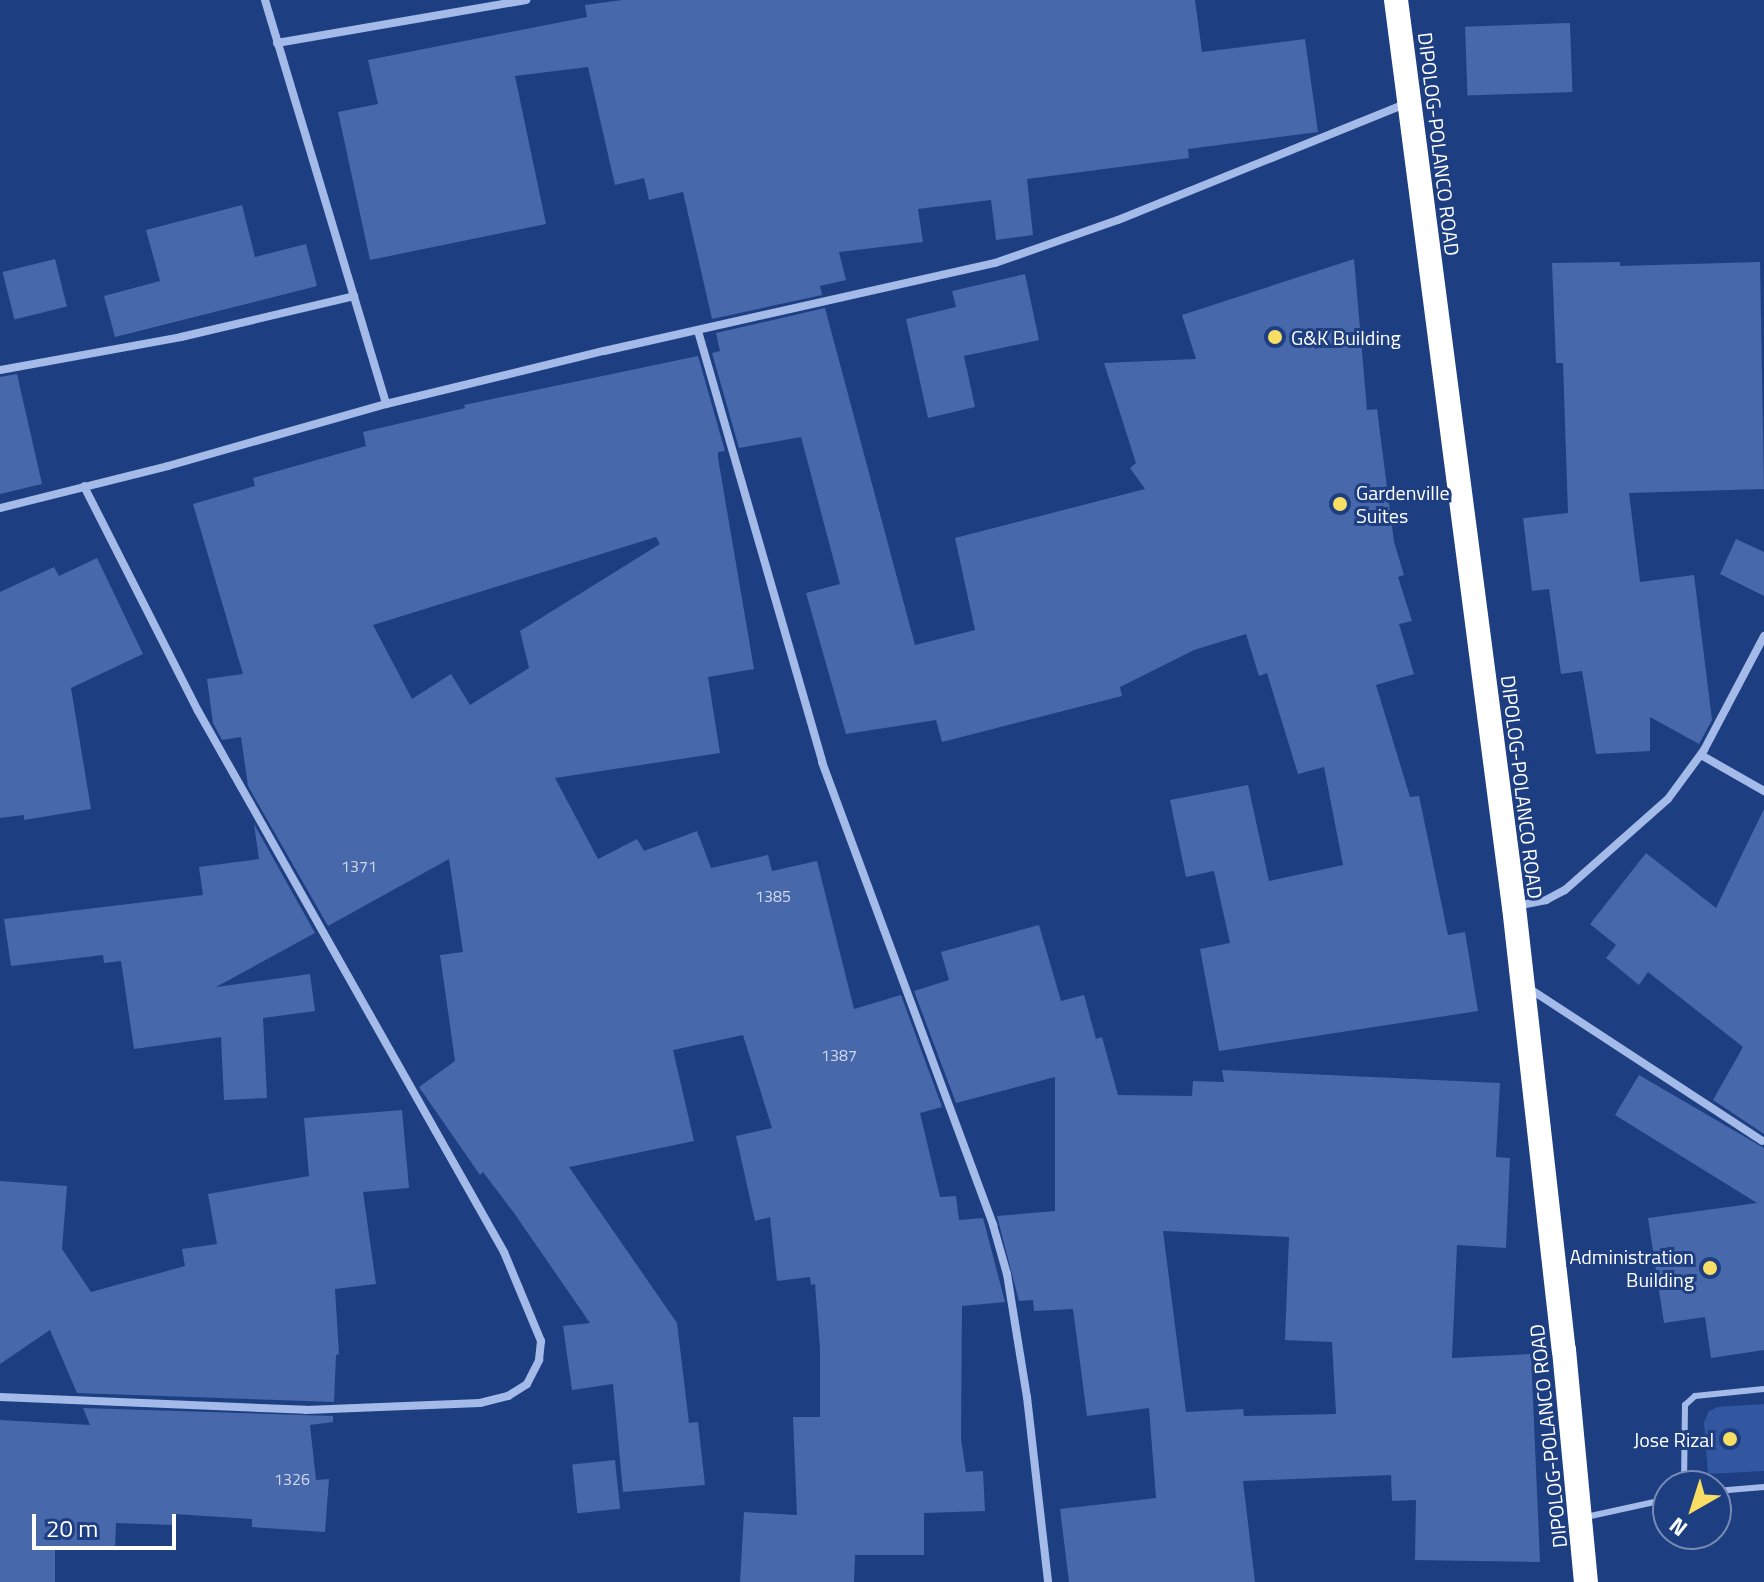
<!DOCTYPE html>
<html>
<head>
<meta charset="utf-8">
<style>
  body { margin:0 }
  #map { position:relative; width:1764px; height:1582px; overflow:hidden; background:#1e3e82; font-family:"Titillium Web",sans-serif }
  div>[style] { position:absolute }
  .green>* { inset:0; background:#3256a0 }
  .building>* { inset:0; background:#4768ab; transform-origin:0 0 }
  .lane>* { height:6px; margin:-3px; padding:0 3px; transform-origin:3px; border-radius:3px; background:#a4bbe9 }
  .street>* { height:8px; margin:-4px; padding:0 4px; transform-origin:4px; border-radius:4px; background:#a4bbe9 }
  .highway>* { height:24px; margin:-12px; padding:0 12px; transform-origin:12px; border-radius:12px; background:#fff }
  .dots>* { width:22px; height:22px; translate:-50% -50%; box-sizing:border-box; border:4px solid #1e3e82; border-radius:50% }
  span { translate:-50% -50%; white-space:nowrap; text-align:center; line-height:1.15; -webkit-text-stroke:6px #1e3e82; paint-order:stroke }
  .number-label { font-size:16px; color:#d1d9ea }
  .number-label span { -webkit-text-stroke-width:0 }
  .street-label { font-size:20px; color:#fff }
  .poi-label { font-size:20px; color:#fff }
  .left { translate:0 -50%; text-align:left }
  .right { translate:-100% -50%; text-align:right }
  .north { position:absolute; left:1652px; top:1470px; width:80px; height:80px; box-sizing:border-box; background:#1e3e82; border:2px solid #788bb4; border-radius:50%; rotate:219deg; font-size:22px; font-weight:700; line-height:32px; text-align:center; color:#fff }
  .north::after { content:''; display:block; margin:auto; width:28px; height:36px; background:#f8de63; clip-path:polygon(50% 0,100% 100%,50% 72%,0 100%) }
  .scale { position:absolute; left:32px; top:1514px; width:144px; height:36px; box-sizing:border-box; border:4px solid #fff; border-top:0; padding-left:10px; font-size:24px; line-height:28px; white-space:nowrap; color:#fff; -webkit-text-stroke:6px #1e3e82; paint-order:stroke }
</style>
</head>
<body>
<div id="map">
  <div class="green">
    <i style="clip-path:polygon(1764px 1404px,1764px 1471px,1708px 1474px,1704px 1422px,1709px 1411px,1718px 1407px)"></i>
  </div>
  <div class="building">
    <i style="clip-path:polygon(622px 0,1195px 0,1202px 52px,1305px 39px,1318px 132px,1188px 149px,1189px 158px,1027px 179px,1033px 235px,996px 240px,991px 200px,918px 209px,923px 242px,839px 252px,846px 280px,820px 286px,822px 295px,712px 319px,683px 192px,649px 200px,644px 178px,615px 185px,588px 67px,515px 76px,546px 224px,370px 260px,338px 112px,378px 104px,368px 60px,587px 17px,585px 5px)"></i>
    <i style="left:1570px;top:23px;width:69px;height:105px;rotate:88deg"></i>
    <i style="clip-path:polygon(242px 205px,255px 257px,306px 244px,317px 286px,115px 337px,104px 296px,160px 281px,146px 230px)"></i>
    <i style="left:55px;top:259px;width:49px;height:54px;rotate:76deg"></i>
    <i style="clip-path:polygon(1354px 259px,1367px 410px,1377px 409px,1394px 542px,1404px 575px,1398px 577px,1412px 621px,1399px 624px,1414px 674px,1376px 685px,1410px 797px,1419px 796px,1448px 935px,1465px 932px,1478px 1011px,1219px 1051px,1200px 949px,1230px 943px,1214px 871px,1186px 877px,1170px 800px,1248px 785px,1269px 881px,1343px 865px,1324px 767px,1298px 774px,1267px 673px,1259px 676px,1246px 634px,1194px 650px,1120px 687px,1122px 696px,942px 742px,936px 720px,846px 734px,806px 593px,840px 584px,801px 437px,739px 448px,712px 353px,720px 351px,716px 333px,825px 308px,915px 645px,975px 630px,955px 538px,1145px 489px,1130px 468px,1136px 463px,1104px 363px,1196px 359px,1182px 315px)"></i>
    <i style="clip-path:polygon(1620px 262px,1620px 266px,1760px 262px,1764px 489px,1629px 493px,1640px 582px,1694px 575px,1712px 720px,1699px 744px,1650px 717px,1650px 751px,1596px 754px,1582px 671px,1561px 674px,1549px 589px,1532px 591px,1523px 518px,1568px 513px,1563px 363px,1556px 363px,1552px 263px)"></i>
    <i style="clip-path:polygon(1025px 274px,1039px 340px,964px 356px,975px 407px,928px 418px,906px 319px,956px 307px,952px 291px)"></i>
    <i style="clip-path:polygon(evenodd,698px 356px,725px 451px,718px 452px,718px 458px,754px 669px,708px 677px,720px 753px,555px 778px,598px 859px,637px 839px,644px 851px,697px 831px,711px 868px,768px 855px,772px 871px,817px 861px,854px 1009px,901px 995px,942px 1107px,920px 1113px,940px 1197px,956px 1196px,959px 1220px,983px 1218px,1005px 1302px,962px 1306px,961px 1439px,966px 1472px,983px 1471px,985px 1511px,924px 1513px,924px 1555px,855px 1555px,854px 1582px,740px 1582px,744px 1512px,797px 1515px,793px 1417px,820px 1417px,820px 1348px,815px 1284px,811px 1285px,810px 1277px,777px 1281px,770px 1217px,755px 1221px,736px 1136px,772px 1128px,743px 1035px,673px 1050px,694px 1141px,569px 1167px,677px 1323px,689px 1423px,698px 1422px,705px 1485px,623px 1492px,613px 1384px,572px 1390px,563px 1326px,590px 1323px,514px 1213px,483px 1172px,480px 1175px,419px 1087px,455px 1061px,440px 955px,463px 952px,449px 859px,328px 926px,248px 786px,241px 737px,222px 740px,213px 723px,207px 679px,243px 674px,193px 504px,255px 486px,253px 478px,366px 446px,363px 432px,465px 408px,464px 405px,698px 356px,656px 537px,660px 544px,520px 631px,529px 668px,470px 705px,451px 674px,412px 699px,373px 625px,656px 537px)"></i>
    <i style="clip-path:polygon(17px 374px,42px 484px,0 494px,0 377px)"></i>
    <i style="clip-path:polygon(1736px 539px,1764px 552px,1764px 596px,1720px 574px)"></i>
    <i style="clip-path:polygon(97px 558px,143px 654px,71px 688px,91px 809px,24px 820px,24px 815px,0 818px,0 592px,54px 567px,59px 576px)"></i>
    <i style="clip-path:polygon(1764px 809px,1764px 1134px,1713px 1100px,1743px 1047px,1648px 972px,1639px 985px,1606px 958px,1616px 945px,1590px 924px,1646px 853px,1716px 908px)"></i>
    <i style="clip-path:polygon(254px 824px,315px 933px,216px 987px,310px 974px,315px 1011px,263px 1018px,267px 1098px,224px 1100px,221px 1037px,134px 1049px,121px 961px,104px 963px,103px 955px,11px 966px,4px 919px,203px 895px,199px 867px,259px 859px)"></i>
    <i style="clip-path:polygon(evenodd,1039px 925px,1061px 1001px,1084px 995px,1096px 1039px,1102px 1037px,1118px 1095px,1192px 1096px,1193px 1081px,1224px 1082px,1222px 1070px,1500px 1083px,1496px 1157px,1510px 1158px,1506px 1248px,1457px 1245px,1452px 1358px,1531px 1354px,1540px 1562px,1415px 1560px,1416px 1500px,1392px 1501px,1391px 1475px,1243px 1481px,1255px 1582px,1069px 1582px,1060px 1509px,1156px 1498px,1149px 1408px,1087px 1416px,1073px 1309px,1034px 1311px,1033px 1300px,1019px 1301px,997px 1216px,1055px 1211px,1055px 1077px,956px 1103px,914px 991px,949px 980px,941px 952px,1039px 925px,1163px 1231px,1289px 1237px,1285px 1340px,1332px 1342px,1336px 1414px,1244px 1416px,1243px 1409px,1186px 1412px,1163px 1231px)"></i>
    <i style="clip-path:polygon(1639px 1075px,1764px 1148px,1764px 1350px,1711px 1358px,1705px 1317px,1664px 1323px,1648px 1218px,1757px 1203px,1615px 1115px)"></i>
    <i style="clip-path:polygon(402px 1110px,409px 1188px,363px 1192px,376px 1284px,335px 1289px,339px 1354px,336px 1355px,334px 1402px,77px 1393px,50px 1330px,0 1364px,0 1181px,67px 1186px,62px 1249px,91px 1292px,185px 1266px,182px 1249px,217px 1244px,208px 1194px,309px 1176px,304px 1118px)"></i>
    <i style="clip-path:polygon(83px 1408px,333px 1416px,333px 1422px,310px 1425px,316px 1480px,329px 1479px,325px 1532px,252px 1527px,252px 1519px,174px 1514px,173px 1525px,116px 1523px,115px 1550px,55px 1547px,55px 1582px,0 1582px,0 1420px,90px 1425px)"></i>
    <i style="left:615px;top:1460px;width:49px;height:43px;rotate:84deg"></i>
  </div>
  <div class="lane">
    <i style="left:1684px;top:1486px;width:81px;rotate:-89.3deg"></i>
    <i style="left:1685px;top:1405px;width:13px;rotate:-42deg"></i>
    <i style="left:1695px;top:1396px;width:69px;rotate:-5.8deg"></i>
    <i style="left:1716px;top:1491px;width:48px;rotate:-4.8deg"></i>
    <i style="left:1586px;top:1517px;width:84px;rotate:-12.4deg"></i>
  </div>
  <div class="street">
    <i style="left:265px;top:0;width:422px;rotate:73.3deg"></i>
    <i style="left:277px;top:43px;width:253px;rotate:-9.8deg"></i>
    <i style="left:698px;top:331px;width:448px;rotate:73.9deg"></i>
    <i style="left:822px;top:762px;width:494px;rotate:69.7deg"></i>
    <i style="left:993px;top:1225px;width:51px;rotate:74.1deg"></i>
    <i style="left:1007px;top:1274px;width:125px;rotate:80.8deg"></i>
    <i style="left:1027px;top:1397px;width:186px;rotate:83.5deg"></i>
    <i style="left:0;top:370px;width:184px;rotate:-10.3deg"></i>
    <i style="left:181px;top:337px;width:178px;rotate:-13.3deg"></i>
    <i style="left:0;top:508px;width:173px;rotate:-14deg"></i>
    <i style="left:168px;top:466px;width:227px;rotate:-15.9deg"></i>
    <i style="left:386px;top:404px;width:224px;rotate:-13.7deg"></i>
    <i style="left:604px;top:351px;width:401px;rotate:-12.7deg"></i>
    <i style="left:995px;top:263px;width:130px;rotate:-19.3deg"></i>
    <i style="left:1118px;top:220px;width:313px;rotate:-22deg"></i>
    <i style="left:1701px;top:755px;width:73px;rotate:29.7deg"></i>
    <i style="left:1516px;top:906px;width:31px;rotate:-11deg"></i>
    <i style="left:1546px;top:900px;width:21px;rotate:-28deg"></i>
    <i style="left:1565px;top:890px;width:137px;rotate:-41.5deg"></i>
    <i style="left:1668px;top:799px;width:61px;rotate:-53.7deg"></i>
    <i style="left:1704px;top:750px;width:129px;rotate:-62.2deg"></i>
    <i style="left:1530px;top:989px;width:277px;rotate:33.2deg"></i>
    <i style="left:0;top:1397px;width:306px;rotate:2.4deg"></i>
    <i style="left:306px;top:1410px;width:174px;rotate:-2.3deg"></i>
    <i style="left:480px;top:1403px;width:29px;rotate:-14deg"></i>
    <i style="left:508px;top:1396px;width:22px;rotate:-32deg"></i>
    <i style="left:527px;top:1384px;width:27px;rotate:-63deg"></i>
    <i style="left:539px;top:1360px;width:19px;rotate:-84deg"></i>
    <i style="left:541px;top:1341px;width:96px;rotate:-112.6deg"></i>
    <i style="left:504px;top:1252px;width:622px;rotate:-119.49deg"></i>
    <i style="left:198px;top:711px;width:252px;rotate:-116.9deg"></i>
  </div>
  <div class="highway">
    <i style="left:1396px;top:0;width:915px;rotate:82.59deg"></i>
    <i style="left:1514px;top:907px;width:446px;rotate:83.6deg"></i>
    <i style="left:1564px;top:1350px;width:233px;rotate:84.6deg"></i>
  </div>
  <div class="dots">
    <i style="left:1275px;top:337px;background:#f8de63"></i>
    <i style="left:1340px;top:504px;background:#f8de63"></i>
    <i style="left:1710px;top:1268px;background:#f8de63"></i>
    <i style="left:1730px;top:1439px;background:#f8de63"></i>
  </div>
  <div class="number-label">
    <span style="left:359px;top:866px">1371</span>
    <span style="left:773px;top:896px">1385</span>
    <span style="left:839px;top:1055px">1387</span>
    <span style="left:292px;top:1479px">1326</span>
  </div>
  <div class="street-label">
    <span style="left:1439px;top:144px;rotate:83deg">DIPOLOG-POLANCO ROAD</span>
    <span style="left:1522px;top:787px;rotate:83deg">DIPOLOG-POLANCO ROAD</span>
    <span style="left:1548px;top:1436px;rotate:-96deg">DIPOLOG-POLANCO ROAD</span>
  </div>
  <div class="poi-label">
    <span class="left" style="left:1291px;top:337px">G&amp;K Building</span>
    <span class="left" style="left:1356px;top:504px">Gardenville<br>Suites</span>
    <span class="right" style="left:1694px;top:1268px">Administration<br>Building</span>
    <span class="right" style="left:1714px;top:1439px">Jose Rizal</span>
  </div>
  <div class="north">N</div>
  <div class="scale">20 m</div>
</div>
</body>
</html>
